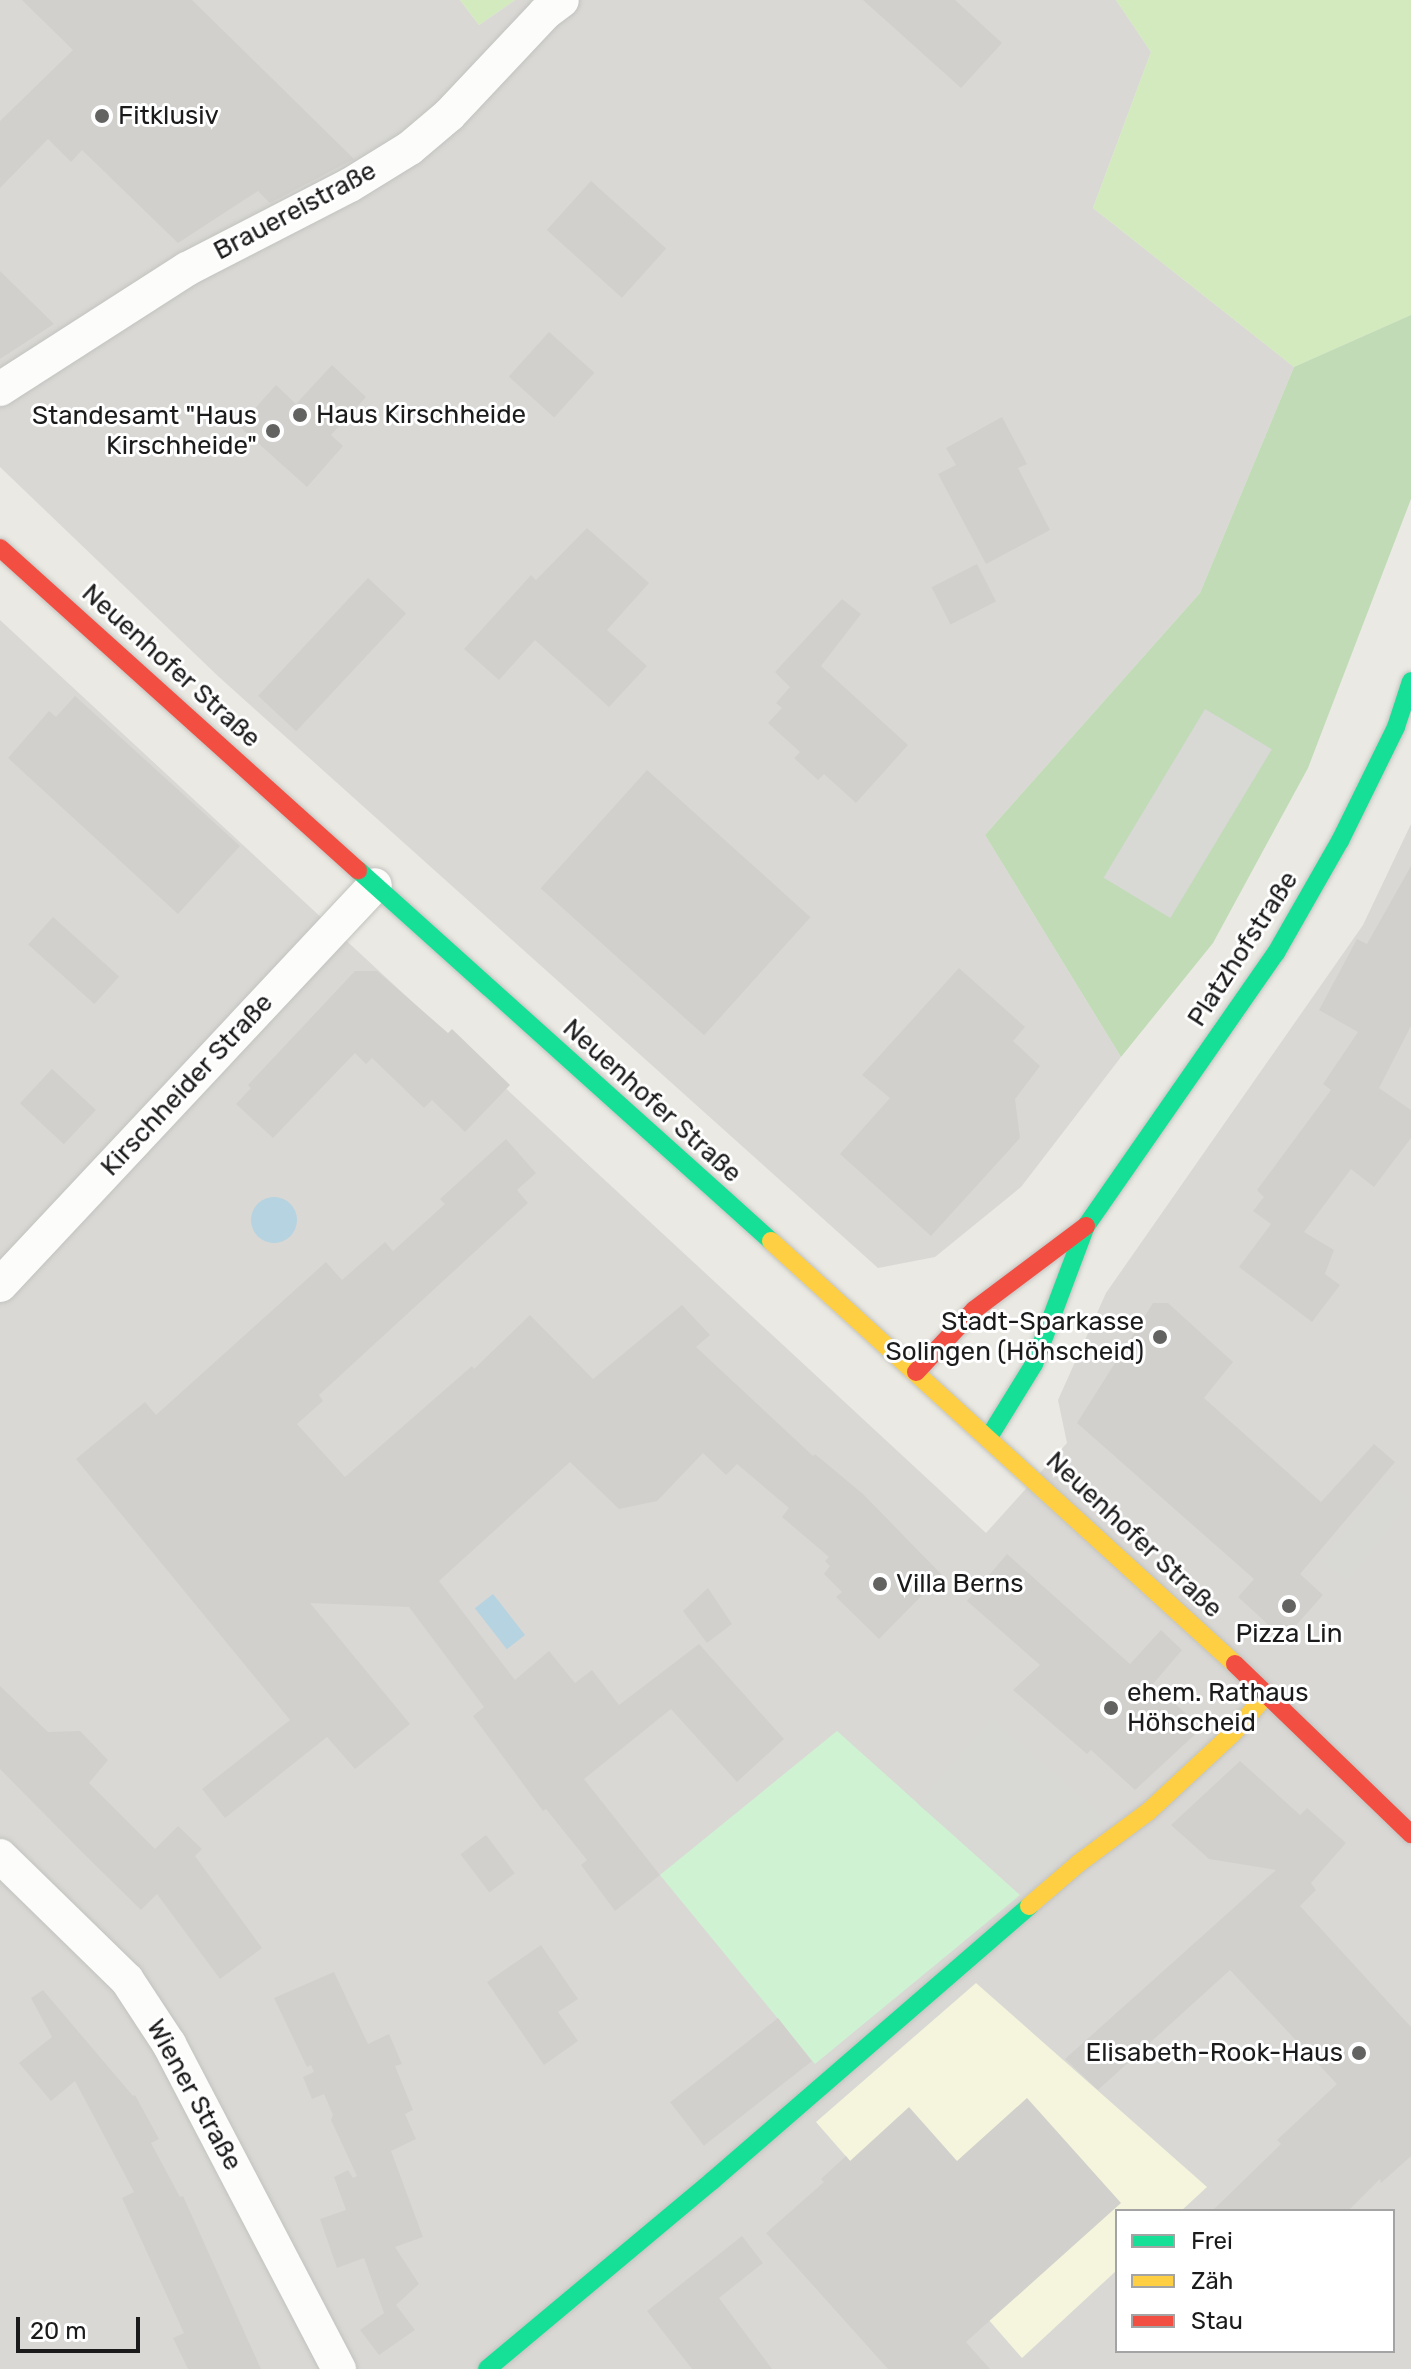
<!DOCTYPE html>
<html>
<head>
<meta charset="utf-8">
<style>
  body { margin:0 }
  #map { position:relative; width:1411px; height:2369px; overflow:hidden; background:#eae9e3; font-family:Rubik,sans-serif }
  div>[style] { position:absolute }
  .residential>* { inset:0; background:#d9d8d5 }
  .education>* { inset:0; background:#f4f5dc }
  .grass>* { inset:0; background:#d3eabf }
  .forest>* { inset:0; background:#c1dbb7 }
  .park>* { inset:0; background:#cff3d2 }
  .parking>* { inset:0; background:#d8d8d5; transform-origin:0 0 }
  .water>* { inset:0; background:#b5d3e0; transform-origin:0 0 }
  .round { border-radius:50% }
  .building>* { inset:0; background:#d2d0cc; transform-origin:0 0 }
  .roads { filter:drop-shadow(0 0 2px #c2c2bf) drop-shadow(0 0 2px #c2c2bf) }
  .street>* { height:34px; margin:-17px; padding:0 17px; transform-origin:17px; border-radius:17px; background:#fcfcfb }
  .fast>* { height:18px; margin:-9px; padding:0 9px; transform-origin:9px; border-radius:9px; background:#16e098 }
  .slow>* { height:18px; margin:-9px; padding:0 9px; transform-origin:9px; border-radius:9px; background:#ffcf43 }
  .jam>* { height:18px; margin:-9px; padding:0 9px; transform-origin:9px; border-radius:9px; background:#f24e42 }
  .dots>* { width:22px; height:22px; translate:-50% -50%; box-sizing:border-box; border:4px solid #fff; border-radius:50% }
  span { translate:-50% -50%; white-space:nowrap; text-align:center; line-height:1.15; -webkit-text-stroke:6px #fff; paint-order:stroke }
  .poi-label { font-size:26px; color:#1b1b1b }
  .left { translate:0 -50%; text-align:left }
  .right { translate:-100% -50%; text-align:right }
  .street-label { font-size:26px; color:#1b1b1b }
  .legend { position:absolute; left:1115px; top:2209px; width:280px; height:144px; box-sizing:border-box; background:#fff; border:2px solid #a4a4a4; margin:0; padding:10px 14px; list-style:none; font-size:24px; color:#1b1b1b }
  .legend li { display:flex; align-items:center; gap:16px; height:40px }
  .legend b { width:40px; border:2px solid #a4a4a4 }
  .scale { position:absolute; left:16px; top:2317px; width:124px; height:36px; box-sizing:border-box; border:4px solid #1b1b1b; border-top:0; padding-left:10px; font-size:24px; line-height:28px; white-space:nowrap; color:#1b1b1b; -webkit-text-stroke:6px #fff; paint-order:stroke }
</style>
</head>
<body>
<div id="map">
  <div class="residential">
    <i style="clip-path:polygon(0 0,460px 0,479px 25px,515px 0,1116px 0,1151px 52px,1093px 208px,1294px 367px,1200px 593px,985px 835px,1121px 1057px,1021px 1187px,935px 1257px,878px 1268px,219px 677px,0 467px)"></i>
    <i style="clip-path:polygon(evenodd,0 620px,986px 1533px,1067px 1443px,1058px 1400px,1106px 1293px,1363px 925px,1411px 824px,1411px 2369px,0 2369px,0 620px,1117px 2211px,1393px 2211px,1393px 2351px,1117px 2351px,1117px 2211px)"></i>
  </div>
  <div class="education">
    <i style="clip-path:polygon(976px 1983px,1207px 2187px,1181px 2211px,1117px 2211px,1117px 2270px,1022px 2358px,816px 2122px)"></i>
  </div>
  <div class="grass">
    <i style="clip-path:polygon(460px 0,515px 0,479px 25px)"></i>
    <i style="clip-path:polygon(1116px 0,1411px 0,1411px 315px,1294px 367px,1093px 208px,1151px 52px)"></i>
  </div>
  <div class="forest">
    <i style="clip-path:polygon(1411px 315px,1411px 499px,1308px 768px,1213px 943px,1121px 1057px,985px 835px,1200px 593px,1294px 367px)"></i>
  </div>
  <div class="park">
    <i style="clip-path:polygon(837px 1731px,1020px 1895px,815px 2064px,660px 1875px)"></i>
  </div>
  <div class="parking">
    <i style="left:1205px;top:709px;width:78px;height:197px;rotate:31deg"></i>
    <i style="left:1385px;top:1482px;width:31px;height:100px;rotate:38deg"></i>
    <i style="left:991px;top:1719px;width:152px;height:112px;rotate:41deg"></i>
  </div>
  <div class="water">
    <i class="round" style="left:251px;top:1197px;width:46px;height:46px"></i>
    <i style="left:493px;top:1594px;width:52px;height:23px;rotate:52deg"></i>
  </div>
  <div class="building">
    <i style="clip-path:polygon(22px 0,192px 0,354px 159px,270px 203px,258px 191px,178px 243px,82px 150px,71px 162px,48px 139px,0 188px,0 121px,73px 50px)"></i>
    <i style="clip-path:polygon(863px 0,955px 0,1002px 43px,961px 88px)"></i>
    <i style="left:591px;top:181px;width:101px;height:66px;rotate:42deg"></i>
    <i style="clip-path:polygon(0 271px,54px 324px,0 359px)"></i>
    <i style="left:549px;top:332px;width:61px;height:60px;rotate:42deg"></i>
    <i style="clip-path:polygon(332px 365px,366px 397px,331px 435px,343px 446px,307px 487px,239px 426px,276px 385px,296px 404px)"></i>
    <i style="clip-path:polygon(1002px 417px,1027px 464px,1018px 468px,1050px 530px,986px 564px,938px 474px,956px 465px,946px 448px)"></i>
    <i style="clip-path:polygon(587px 528px,649px 583px,607px 630px,647px 666px,609px 707px,535px 640px,499px 680px,464px 649px,531px 575px,536px 580px)"></i>
    <i style="left:977px;top:564px;width:42px;height:51px;rotate:63deg"></i>
    <i style="left:368px;top:578px;width:52px;height:161px;rotate:43deg"></i>
    <i style="clip-path:polygon(842px 599px,861px 614px,821px 666px,908px 745px,856px 803px,824px 774px,818px 780px,794px 758px,800px 752px,768px 723px,782px 708px,776px 703px,790px 687px,775px 672px)"></i>
    <i style="clip-path:polygon(75px 696px,240px 846px,178px 914px,8px 758px,49px 711px,56px 717px)"></i>
    <i style="left:647px;top:770px;width:220px;height:159px;rotate:42deg"></i>
    <i style="clip-path:polygon(1411px 866px,1411px 1026px,1379px 1088px,1411px 1110px,1411px 1138px,1374px 1187px,1351px 1169px,1304px 1232px,1334px 1250px,1325px 1274px,1340px 1285px,1312px 1322px,1239px 1267px,1271px 1224px,1253px 1211px,1264px 1197px,1257px 1190px,1331px 1090px,1323px 1084px,1358px 1032px,1319px 1010px,1357px 939px,1367px 944px)"></i>
    <i style="left:53px;top:917px;width:89px;height:37px;rotate:42deg"></i>
    <i style="clip-path:polygon(959px 968px,1025px 1027px,1013px 1041px,1040px 1066px,1015px 1099px,1020px 1138px,931px 1236px,840px 1154px,890px 1098px,862px 1075px)"></i>
    <i style="clip-path:polygon(355px 971px,377px 971px,448px 1033px,452px 1029px,510px 1085px,465px 1132px,432px 1100px,424px 1108px,372px 1058px,366px 1064px,355px 1053px,273px 1138px,236px 1104px,251px 1088px,248px 1085px)"></i>
    <i style="left:52px;top:1069px;width:60px;height:47px;rotate:43deg"></i>
    <i style="clip-path:polygon(506px 1139px,536px 1173px,517px 1190px,528px 1203px,319px 1395px,323px 1401px,297px 1424px,345px 1477px,472px 1366px,474px 1369px,530px 1315px,593px 1379px,682px 1305px,710px 1335px,696px 1347px,813px 1456px,815px 1454px,863px 1494px,942px 1575px,879px 1639px,836px 1597px,842px 1592px,824px 1574px,830px 1566px,825px 1561px,829px 1557px,782px 1517px,789px 1508px,737px 1464px,726px 1475px,703px 1453px,657px 1501px,619px 1509px,570px 1462px,439px 1581px,515px 1680px,549px 1651px,575px 1683px,592px 1670px,619px 1705px,699px 1644px,784px 1739px,737px 1782px,671px 1709px,584px 1779px,660px 1875px,615px 1911px,581px 1865px,587px 1860px,546px 1809px,543px 1811px,473px 1716px,484px 1707px,409px 1607px,310px 1603px,410px 1724px,355px 1769px,327px 1737px,225px 1818px,202px 1789px,290px 1720px,76px 1459px,145px 1402px,156px 1415px,326px 1262px,342px 1280px,385px 1242px,393px 1251px,445px 1204px,440px 1199px)"></i>
    <i style="clip-path:polygon(1153px 1303px,1168px 1303px,1233px 1362px,1204px 1398px,1321px 1502px,1374px 1444px,1395px 1462px,1300px 1574px,1323px 1595px,1284px 1639px,1238px 1597px,1254px 1579px,1077px 1423px)"></i>
    <i style="clip-path:polygon(1007px 1554px,1130px 1664px,1161px 1630px,1182px 1650px,1153px 1684px,1202px 1728px,1135px 1790px,1091px 1750px,1087px 1754px,1013px 1690px,1040px 1665px,967px 1601px)"></i>
    <i style="clip-path:polygon(708px 1588px,732px 1624px,707px 1643px,683px 1611px)"></i>
    <i style="clip-path:polygon(0 1686px,48px 1732px,80px 1731px,108px 1760px,89px 1783px,155px 1849px,178px 1826px,202px 1849px,195px 1856px,262px 1948px,220px 1979px,157px 1894px,141px 1910px,82px 1852px,0 1769px)"></i>
    <i style="clip-path:polygon(1240px 1761px,1300px 1815px,1307px 1808px,1346px 1843px,1311px 1883px,1316px 1890px,1300px 1906px,1411px 2027px,1411px 2156px,1381px 2183px,1380px 2179px,1348px 2211px,1212px 2211px,1281px 2144px,1277px 2140px,1337px 2084px,1230px 1970px,1098px 2090px,1065px 2059px,1276px 1870px,1209px 1859px,1171px 1825px)"></i>
    <i style="left:486px;top:1835px;width:48px;height:32px;rotate:53deg"></i>
    <i style="clip-path:polygon(541px 1945px,578px 1999px,558px 2012px,578px 2041px,544px 2065px,487px 1982px)"></i>
    <i style="clip-path:polygon(334px 1972px,368px 2044px,389px 2034px,402px 2064px,395px 2066px,413px 2110px,405px 2114px,416px 2139px,391px 2151px,423px 2237px,395px 2247px,419px 2284px,396px 2305px,415px 2330px,379px 2355px,360px 2330px,384px 2313px,364px 2258px,337px 2268px,320px 2219px,346px 2210px,334px 2177px,348px 2170px,353px 2178px,357px 2176px,331px 2120px,333px 2115px,324px 2094px,312px 2099px,303px 2077px,314px 2072px,311px 2065px,307px 2067px,274px 1998px)"></i>
    <i style="clip-path:polygon(43px 1990px,133px 2096px,135px 2095px,159px 2139px,151px 2143px,180px 2197px,183px 2196px,261px 2369px,188px 2369px,173px 2338px,184px 2333px,122px 2198px,134px 2192px,75px 2081px,51px 2101px,19px 2063px,52px 2037px,31px 1998px)"></i>
    <i style="left:778px;top:2018px;width:55px;height:137px;rotate:52deg"></i>
    <i style="clip-path:polygon(1027px 2098px,1121px 2203px,966px 2342px,990px 2369px,888px 2369px,766px 2233px,824px 2182px,821px 2179px,846px 2156px,850px 2161px,909px 2107px,957px 2161px)"></i>
    <i style="clip-path:polygon(742px 2236px,763px 2263px,719px 2298px,772px 2369px,692px 2369px,647px 2311px)"></i>
  </div>
  <div class="roads">
    <div class="street">
      <i style="left:0;top:389px;width:222px;rotate:-32.7deg"></i>
      <i style="left:187px;top:269px;width:183px;rotate:-27.3deg"></i>
      <i style="left:350px;top:185px;width:70px;rotate:-31.7deg"></i>
      <i style="left:410px;top:148px;width:51px;rotate:-40.2deg"></i>
      <i style="left:449px;top:115px;width:140px;rotate:-46.7deg"></i>
      <i style="left:545px;top:13px;width:21px;rotate:-37deg"></i>
      <i style="left:0;top:1285px;width:548px;rotate:-46.85deg"></i>
      <i style="left:0;top:1856px;width:177px;rotate:44.3deg"></i>
      <i style="left:127px;top:1980px;width:77px;rotate:56.7deg"></i>
      <i style="left:169px;top:2044px;width:367px;rotate:62.4deg"></i>
    </div>
    <div class="fast">
      <i style="left:358px;top:870px;width:555px;rotate:41.93deg"></i>
      <i style="left:989px;top:1437px;width:86px;rotate:-58.3deg"></i>
      <i style="left:1034px;top:1364px;width:147px;rotate:-69.4deg"></i>
      <i style="left:1086px;top:1226px;width:333px;rotate:-55.2deg"></i>
      <i style="left:1276px;top:953px;width:129px;rotate:-60.3deg"></i>
      <i style="left:1340px;top:841px;width:127px;rotate:-63.8deg"></i>
      <i style="left:1396px;top:727px;width:48px;rotate:-71.9deg"></i>
      <i style="left:487px;top:2369px;width:293px;rotate:-39.9deg"></i>
      <i style="left:712px;top:2181px;width:420px;rotate:-40.9deg"></i>
    </div>
    <div class="slow">
      <i style="left:771px;top:1241px;width:628px;rotate:42.35deg"></i>
      <i style="left:1029px;top:1906px;width:66px;rotate:-40.7deg"></i>
      <i style="left:1079px;top:1863px;width:86px;rotate:-36.5deg"></i>
      <i style="left:1148px;top:1812px;width:117px;rotate:-42.9deg"></i>
      <i style="left:1234px;top:1732px;width:50px;rotate:-49deg"></i>
    </div>
    <div class="jam">
      <i style="left:0;top:548px;width:482px;rotate:42deg"></i>
      <i style="left:916px;top:1372px;width:85px;rotate:-46.9deg"></i>
      <i style="left:974px;top:1310px;width:140px;rotate:-36.9deg"></i>
      <i style="left:1235px;top:1664px;width:245px;rotate:44deg"></i>
    </div>
  </div>
  <div class="dots">
    <i style="left:102px;top:116px;background:#636361"></i>
    <i style="left:300px;top:415px;background:#636361"></i>
    <i style="left:273px;top:431px;background:#636361"></i>
    <i style="left:1160px;top:1337px;background:#636361"></i>
    <i style="left:880px;top:1584px;background:#636361"></i>
    <i style="left:1289px;top:1606px;background:#636361"></i>
    <i style="left:1111px;top:1708px;background:#636361"></i>
    <i style="left:1359px;top:2053px;background:#636361"></i>
  </div>
  <div class="poi-label">
    <span class="left" style="left:118px;top:116px">Fitklusiv</span>
    <span class="left" style="left:316px;top:415px">Haus Kirschheide</span>
    <span class="right" style="left:257px;top:431px">Standesamt "Haus<br>Kirschheide"</span>
    <span class="right" style="left:1144px;top:1337px">Stadt-Sparkasse<br>Solingen (Höhscheid)</span>
    <span class="left" style="left:896px;top:1584px">Villa Berns</span>
    <span style="left:1289px;top:1634px">Pizza Lin</span>
    <span class="left" style="left:1127px;top:1708px">ehem. Rathaus<br>Höhscheid</span>
    <span class="right" style="left:1343px;top:2053px">Elisabeth-Rook-Haus</span>
  </div>
  <div class="street-label">
    <span style="left:295px;top:211px;rotate:-28deg">Brauereistraße</span>
    <span style="left:171px;top:666px;rotate:42deg">Neuenhofer Straße</span>
    <span style="left:1243px;top:949px;rotate:-57deg">Platzhofstraße</span>
    <span style="left:187px;top:1085px;rotate:-47deg">Kirschheider Straße</span>
    <span style="left:652px;top:1101px;rotate:42deg">Neuenhofer Straße</span>
    <span style="left:1134px;top:1535px;rotate:43deg">Neuenhofer Straße</span>
    <span style="left:194px;top:2095px;rotate:61deg">Wiener Straße</span>
  </div>
  <ul class="legend">
  <li><b style="height:10px;background:#16e098"></b>Frei</li>
  <li><b style="height:10px;background:#ffcf43"></b>Zäh</li>
  <li><b style="height:10px;background:#f24e42"></b>Stau</li>
  </ul>
  <div class="scale">20 m</div>
</div>
</body>
</html>
